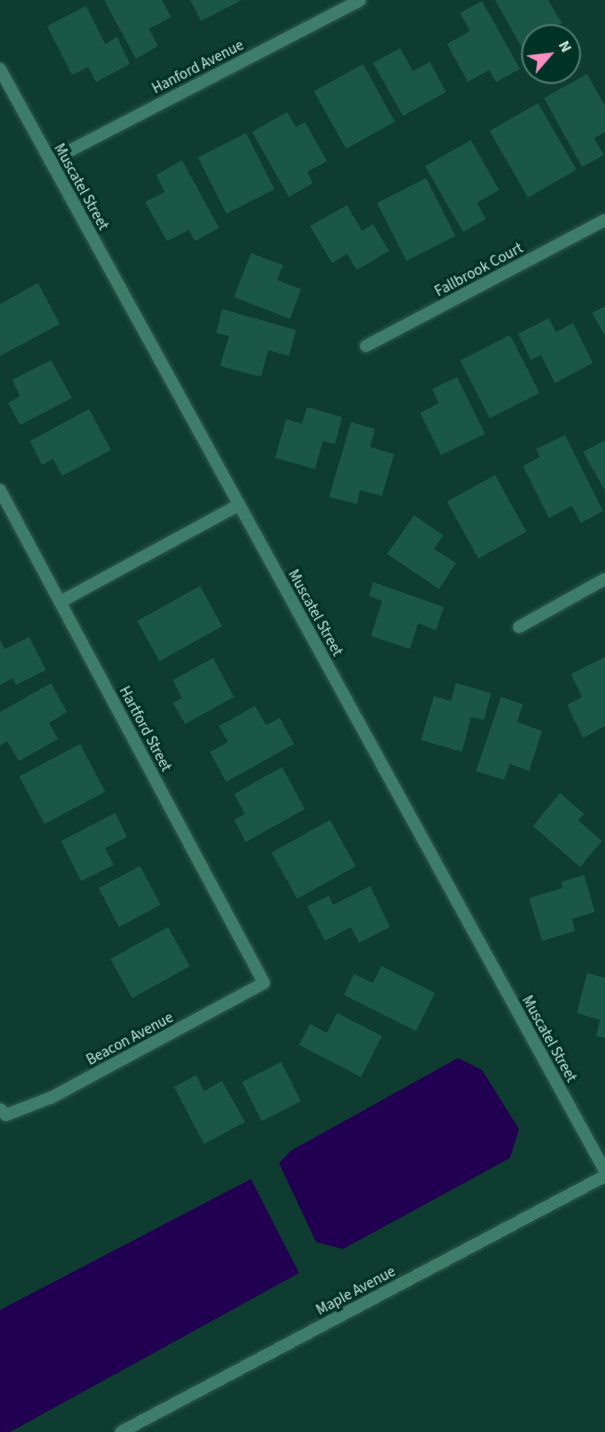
<!DOCTYPE html>
<html>
<head>
<meta charset="utf-8">
<style>
  body { margin:0 }
  #map { position:relative; width:605px; height:1432px; overflow:hidden; background:#0e3c30; font-family:"Source Sans 3",sans-serif }
  div>[style] { position:absolute }
  .water>* { inset:0; background:#210051 }
  .building>* { inset:0; background:#1a5746; transform-origin:0 0 }
  .roads { filter:drop-shadow(0 0 2px #2f5a4e) drop-shadow(0 0 2px #2f5a4e) }
  .minor>* { height:12px; margin:-6px; padding:0 6px; transform-origin:6px; border-radius:6px; background:#3e7d6a }
  .tertiary>* { height:12px; margin:-6px; padding:0 6px; transform-origin:6px; border-radius:6px; background:#3e7d6a }
  span { translate:-50% -50%; white-space:nowrap; text-align:center; line-height:1.15; -webkit-text-stroke:6px #013226; paint-order:stroke }
  .street-label { font-size:15px; color:#c4e1d6 }
  .north { position:absolute; left:521px; top:24px; width:60px; height:60px; box-sizing:border-box; background:#013226; border:2px solid #4f786c; border-radius:50%; rotate:62deg; font-size:16px; font-weight:700; line-height:24px; text-align:center; color:#c4e1d6 }
  .north::after { content:''; display:block; margin:auto; width:21px; height:27px; background:#fc8fc2; clip-path:polygon(50% 0,100% 100%,50% 72%,0 100%) }
</style>
</head>
<body>
<div id="map">
  <div class="water">
    <i style="clip-path:polygon(458px 1058px,482px 1070px,519px 1129px,510px 1158px,343px 1249px,316px 1242px,279px 1163px,292px 1150px)"></i>
    <i style="clip-path:polygon(251px 1179px,299px 1273px,10px 1432px,0 1432px,0 1310px)"></i>
  </div>
  <div class="building">
    <i style="clip-path:polygon(104px 0,162px 0,171px 17px,149px 29px,158px 46px,136px 59px)"></i>
    <i style="clip-path:polygon(190px 0,242px 0,201px 21px)"></i>
    <i style="clip-path:polygon(495px 0,548px 0,562px 23px,552px 28px,557px 36px,533px 36px,533px 58px,529px 60px)"></i>
    <i style="clip-path:polygon(482px 1px,520px 69px,496px 82px,489px 70px,468px 82px,447px 44px,470px 31px,460px 13px)"></i>
    <i style="clip-path:polygon(86px 6px,105px 44px,117px 37px,130px 64px,96px 82px,88px 67px,72px 75px,47px 26px)"></i>
    <i style="clip-path:polygon(400px 48px,413px 71px,430px 62px,446px 92px,403px 116px,373px 63px)"></i>
    <i style="left:363px;top:64px;width:66px;height:56px;rotate:61deg"></i>
    <i style="clip-path:polygon(587px 74px,605px 106px,605px 132px,594px 138px,604px 155px,582px 167px,544px 98px)"></i>
    <i style="left:538px;top:103px;width:77px;height:56px;rotate:60deg"></i>
    <i style="clip-path:polygon(287px 112px,296px 127px,305px 122px,327px 161px,307px 172px,313px 183px,289px 197px,252px 132px)"></i>
    <i style="left:246px;top:133px;width:63px;height:54px;rotate:63deg"></i>
    <i style="clip-path:polygon(471px 140px,499px 190px,477px 203px,486px 219px,463px 232px,425px 166px)"></i>
    <i style="clip-path:polygon(182px 160px,219px 228px,195px 241px,189px 230px,167px 241px,145px 202px,165px 192px,156px 175px)"></i>
    <i style="left:426px;top:178px;width:65px;height:55px;rotate:63deg"></i>
    <i style="clip-path:polygon(347px 205px,362px 231px,373px 224px,389px 251px,357px 270px,347px 254px,332px 263px,310px 226px)"></i>
    <i style="clip-path:polygon(251px 253px,283px 265px,277px 280px,301px 289px,290px 319px,234px 297px)"></i>
    <i style="clip-path:polygon(38px 283px,60px 324px,0 356px,0 304px)"></i>
    <i style="clip-path:polygon(605px 306px,605px 336px,592px 313px)"></i>
    <i style="clip-path:polygon(222px 309px,296px 330px,289px 356px,268px 350px,261px 377px,220px 366px,229px 336px,216px 333px)"></i>
    <i style="clip-path:polygon(549px 318px,556px 332px,573px 323px,593px 363px,555px 383px,541px 355px,531px 360px,518px 334px)"></i>
    <i style="left:510px;top:335px;width:65px;height:56px;rotate:63deg"></i>
    <i style="clip-path:polygon(51px 360px,72px 398px,20px 425px,8px 403px,20px 396px,12px 380px)"></i>
    <i style="clip-path:polygon(457px 377px,485px 434px,441px 455px,420px 413px,439px 403px,432px 389px)"></i>
    <i style="clip-path:polygon(307px 407px,342px 417px,335px 444px,323px 441px,315px 469px,275px 458px,286px 419px,302px 424px)"></i>
    <i style="clip-path:polygon(89px 409px,111px 450px,62px 476px,53px 459px,42px 465px,30px 441px)"></i>
    <i style="clip-path:polygon(351px 422px,375px 429px,370px 447px,394px 454px,382px 496px,360px 490px,357px 504px,329px 497px)"></i>
    <i style="clip-path:polygon(565px 435px,603px 511px,581px 523px,572px 506px,549px 518px,523px 466px,540px 457px,536px 449px)"></i>
    <i style="clip-path:polygon(605px 440px,605px 491px,583px 452px)"></i>
    <i style="left:495px;top:475px;width:65px;height:55px;rotate:61deg"></i>
    <i style="clip-path:polygon(414px 515px,443px 535px,434px 549px,456px 563px,439px 589px,387px 554px)"></i>
    <i style="clip-path:polygon(373px 582px,444px 607px,436px 630px,418px 623px,410px 649px,371px 636px,382px 601px,369px 596px)"></i>
    <i style="left:200px;top:586px;width:46px;height:72px;rotate:61deg"></i>
    <i style="clip-path:polygon(29px 637px,46px 670px,16px 685px,13px 678px,0 685px,0 640px,5px 649px)"></i>
    <i style="clip-path:polygon(605px 657px,605px 726px,583px 738px,567px 705px,582px 697px,571px 674px)"></i>
    <i style="clip-path:polygon(213px 658px,234px 697px,185px 724px,173px 703px,182px 698px,173px 680px)"></i>
    <i style="clip-path:polygon(51px 683px,67px 712px,49px 723px,58px 739px,19px 761px,7px 741px,0 746px,0 712px)"></i>
    <i style="clip-path:polygon(456px 683px,491px 693px,484px 720px,471px 717px,462px 752px,421px 740px,434px 696px,451px 701px)"></i>
    <i style="clip-path:polygon(501px 697px,523px 704px,517px 722px,542px 731px,529px 771px,510px 764px,504px 780px,476px 771px)"></i>
    <i style="clip-path:polygon(255px 706px,266px 725px,280px 718px,294px 744px,226px 782px,210px 752px,228px 742px,219px 726px)"></i>
    <i style="left:80px;top:744px;width:54px;height:69px;rotate:62deg"></i>
    <i style="clip-path:polygon(282px 767px,305px 809px,246px 842px,234px 820px,245px 814px,234px 794px)"></i>
    <i style="clip-path:polygon(560px 793px,584px 814px,578px 820px,602px 841px,580px 867px,533px 826px)"></i>
    <i style="clip-path:polygon(115px 813px,127px 837px,105px 848px,114px 865px,81px 881px,61px 841px)"></i>
    <i style="left:330px;top:820px;width:53px;height:67px;rotate:61deg"></i>
    <i style="left:140px;top:866px;width:44px;height:47px;rotate:62deg"></i>
    <i style="clip-path:polygon(584px 875px,595px 912px,572px 919px,575px 931px,542px 941px,529px 898px,563px 888px,561px 882px)"></i>
    <i style="clip-path:polygon(370px 886px,390px 927px,359px 943px,351px 927px,325px 941px,307px 906px,329px 896px,333px 905px)"></i>
    <i style="left:168px;top:927px;width:45px;height:66px;rotate:61deg"></i>
    <i style="clip-path:polygon(381px 966px,435px 993px,416px 1031px,344px 995px,354px 974px,373px 983px)"></i>
    <i style="clip-path:polygon(587px 973px,605px 978px,605px 1038px,596px 1036px,600px 1020px,577px 1013px)"></i>
    <i style="clip-path:polygon(337px 1013px,382px 1036px,361px 1077px,299px 1045px,310px 1024px,327px 1033px)"></i>
    <i style="left:281px;top:1062px;width:44px;height:44px;rotate:63deg"></i>
    <i style="clip-path:polygon(196px 1075px,204px 1091px,222px 1081px,245px 1122px,204px 1144px,174px 1087px)"></i>
  </div>
  <div class="roads">
    <div class="minor">
      <i style="left:50px;top:161px;width:349px;rotate:-27.4deg"></i>
      <i style="left:366px;top:346px;width:270px;rotate:-27.8deg"></i>
      <i style="left:0;top:490px;width:559px;rotate:61.83deg"></i>
      <i style="left:264px;top:983px;width:243px;rotate:151.7deg"></i>
      <i style="left:50px;top:1098px;width:47px;rotate:158.9deg"></i>
      <i style="left:6px;top:1115px;width:8px;rotate:-135deg"></i>
      <i style="left:60px;top:602px;width:204px;rotate:-28.5deg"></i>
      <i style="left:519px;top:627px;width:98px;rotate:-29.2deg"></i>
    </div>
    <div class="tertiary">
      <i style="left:0;top:69px;width:1257px;rotate:61.23deg"></i>
      <i style="left:121px;top:1432px;width:548px;rotate:-27.88deg"></i>
    </div>
  </div>
  <div class="street-label">
    <span style="left:198px;top:67px;rotate:-27deg">Hanford Avenue</span>
    <span style="left:81px;top:187px;rotate:61deg">Muscatel Street</span>
    <span style="left:479px;top:270px;rotate:-28deg">Fallbrook Court</span>
    <span style="left:315px;top:613px;rotate:61deg">Muscatel Street</span>
    <span style="left:145px;top:729px;rotate:62deg">Hartford Street</span>
    <span style="left:130px;top:1039px;rotate:-28deg">Beacon Avenue</span>
    <span style="left:549px;top:1039px;rotate:61deg">Muscatel Street</span>
    <span style="left:356px;top:1291px;rotate:-28deg">Maple Avenue</span>
  </div>
  <div class="north">N</div>
</div>
</body>
</html>
